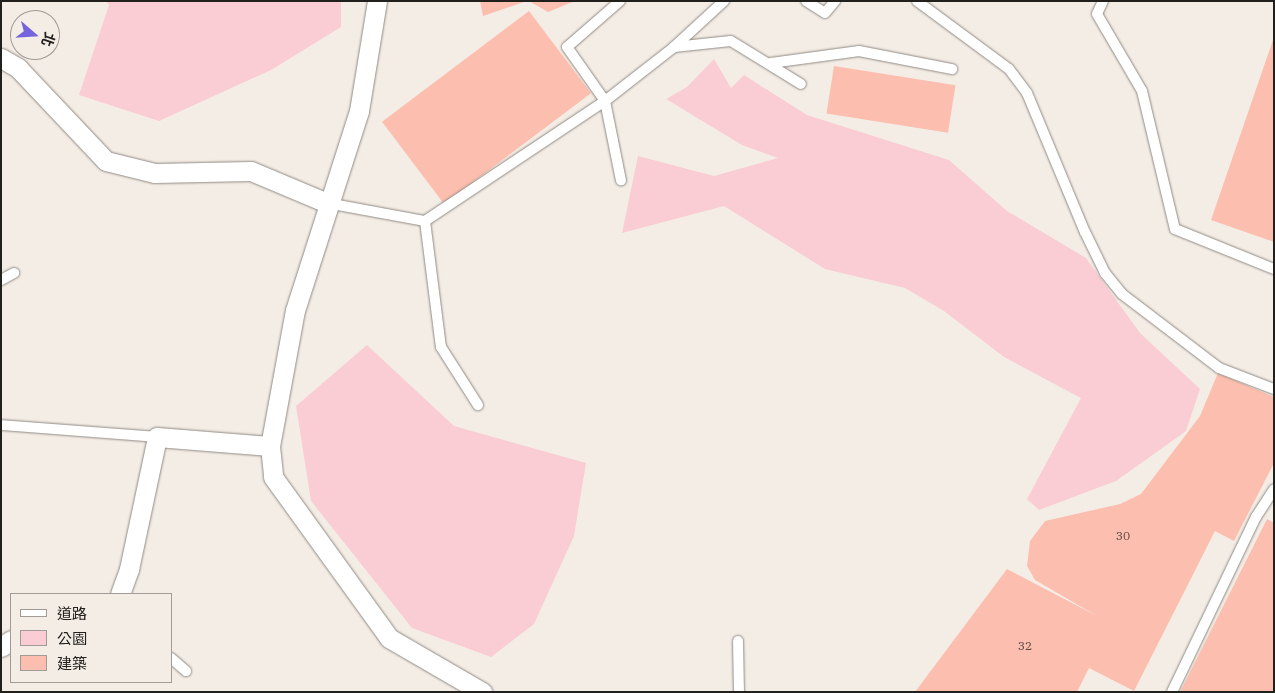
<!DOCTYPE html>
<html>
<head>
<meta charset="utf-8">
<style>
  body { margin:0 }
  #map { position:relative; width:1275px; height:693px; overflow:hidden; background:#f4ede6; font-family:"IBM Plex Serif","Noto Sans TC",serif }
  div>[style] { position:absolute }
  .green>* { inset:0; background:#f9cdd3 }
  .building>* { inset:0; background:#fcbeae; transform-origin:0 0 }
  .roads { filter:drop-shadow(0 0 1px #908a84) drop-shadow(0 0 1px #908a84) }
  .lane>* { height:10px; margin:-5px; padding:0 5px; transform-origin:5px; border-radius:5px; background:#fff }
  .street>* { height:19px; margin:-9.5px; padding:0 9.5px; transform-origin:9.5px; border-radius:9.5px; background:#fff }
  span { translate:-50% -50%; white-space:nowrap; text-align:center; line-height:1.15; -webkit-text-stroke:4.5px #f4ede6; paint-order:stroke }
  .number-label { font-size:12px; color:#584841 }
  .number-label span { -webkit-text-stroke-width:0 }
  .frame { position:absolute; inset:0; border:2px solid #22201d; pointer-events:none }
  .legend { position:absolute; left:10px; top:593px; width:162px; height:90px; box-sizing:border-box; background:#f4ede6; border:1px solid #a09b96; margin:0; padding:6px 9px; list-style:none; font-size:15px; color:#22201d }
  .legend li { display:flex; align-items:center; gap:10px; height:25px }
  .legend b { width:25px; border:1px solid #a09b96 }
  .north { position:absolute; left:10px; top:10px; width:50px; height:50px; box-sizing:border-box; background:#f4ede6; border:1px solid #a09b96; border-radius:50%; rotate:109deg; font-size:14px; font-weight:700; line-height:20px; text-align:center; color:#22201d }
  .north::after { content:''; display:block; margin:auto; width:18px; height:22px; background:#7763de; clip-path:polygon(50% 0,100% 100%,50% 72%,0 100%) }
</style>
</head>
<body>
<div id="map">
  <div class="green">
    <i style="clip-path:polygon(106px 1px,341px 1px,341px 27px,271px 70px,159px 121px,79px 95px,109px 5px)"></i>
    <i style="clip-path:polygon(714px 59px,731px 88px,744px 75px,807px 115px,949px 160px,1007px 211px,1086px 258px,1140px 333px,1200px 389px,1186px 431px,1116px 481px,1039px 510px,1027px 499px,1081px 398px,1004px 357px,944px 311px,905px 288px,825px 269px,724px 206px,622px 233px,638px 156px,714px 176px,778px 158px,742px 145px,666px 99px,687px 87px)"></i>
    <i style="clip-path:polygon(367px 345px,454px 426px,586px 463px,574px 536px,534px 624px,491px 657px,412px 628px,311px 501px,296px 406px)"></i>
  </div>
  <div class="building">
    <i style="clip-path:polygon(480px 1px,524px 1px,524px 2px,483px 16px)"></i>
    <i style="clip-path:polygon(529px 1px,575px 1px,548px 12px)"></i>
    <i style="left:529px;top:11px;width:103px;height:184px;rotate:53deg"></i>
    <i style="clip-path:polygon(1274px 37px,1274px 242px,1211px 220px)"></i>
    <i style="left:834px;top:66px;width:123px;height:48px;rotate:9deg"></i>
    <i style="clip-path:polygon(1218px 373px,1274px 397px,1274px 463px,1234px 541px,1215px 531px,1134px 691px,1089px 668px,1077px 692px,915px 692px,1007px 569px,1097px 616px,1035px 580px,1027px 566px,1030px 541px,1045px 521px,1120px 504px,1141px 494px,1200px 416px)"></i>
    <i style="clip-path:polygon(1267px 519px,1274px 523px,1274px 692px,1180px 692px)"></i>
  </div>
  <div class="roads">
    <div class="lane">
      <i style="left:620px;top:1px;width:70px;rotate:139deg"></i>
      <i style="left:567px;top:47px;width:66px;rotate:54.9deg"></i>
      <i style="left:605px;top:101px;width:81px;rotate:78.6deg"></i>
      <i style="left:806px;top:1px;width:22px;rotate:32deg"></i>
      <i style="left:825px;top:13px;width:16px;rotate:-50deg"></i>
      <i style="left:917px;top:1px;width:114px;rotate:36.5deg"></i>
      <i style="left:1009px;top:69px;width:30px;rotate:53deg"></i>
      <i style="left:1027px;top:93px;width:151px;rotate:67.4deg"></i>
      <i style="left:1085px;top:232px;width:46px;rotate:64deg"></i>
      <i style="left:1105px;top:273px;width:27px;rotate:51deg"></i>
      <i style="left:1122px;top:294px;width:122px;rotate:37.3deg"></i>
      <i style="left:1219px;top:368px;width:59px;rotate:20.9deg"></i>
      <i style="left:1103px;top:1px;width:14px;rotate:115deg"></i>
      <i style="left:1097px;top:14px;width:89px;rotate:59.7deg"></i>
      <i style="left:1142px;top:91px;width:142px;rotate:76.6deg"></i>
      <i style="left:1175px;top:229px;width:107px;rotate:22deg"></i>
      <i style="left:674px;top:47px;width:68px;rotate:-42.6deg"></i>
      <i style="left:771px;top:63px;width:89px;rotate:-7.8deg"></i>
      <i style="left:859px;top:51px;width:95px;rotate:11deg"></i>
      <i style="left:327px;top:203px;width:100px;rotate:10.4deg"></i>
      <i style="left:425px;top:221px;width:216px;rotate:-33.7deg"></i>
      <i style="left:605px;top:101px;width:88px;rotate:-38deg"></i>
      <i style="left:674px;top:47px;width:57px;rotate:-6deg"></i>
      <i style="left:731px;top:41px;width:82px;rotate:31.6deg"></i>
      <i style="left:425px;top:221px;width:127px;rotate:82.8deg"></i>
      <i style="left:441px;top:347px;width:69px;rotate:57.5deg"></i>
      <i style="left:1px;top:280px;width:15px;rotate:-28deg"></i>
      <i style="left:1px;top:425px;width:156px;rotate:4.4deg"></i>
      <i style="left:738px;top:641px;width:51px;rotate:88.9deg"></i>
      <i style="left:171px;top:658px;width:20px;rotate:41deg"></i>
      <i style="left:1172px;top:692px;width:194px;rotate:-64.4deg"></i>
      <i style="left:1256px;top:517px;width:33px;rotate:-57deg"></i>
    </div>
    <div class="street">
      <i style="left:377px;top:1px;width:111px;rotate:99.3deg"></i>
      <i style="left:359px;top:111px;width:209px;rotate:107.8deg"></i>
      <i style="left:295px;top:310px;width:138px;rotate:100.4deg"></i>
      <i style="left:270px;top:446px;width:31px;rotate:84deg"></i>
      <i style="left:273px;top:477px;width:198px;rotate:54.2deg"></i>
      <i style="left:389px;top:638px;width:108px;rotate:30.1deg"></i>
      <i style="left:1px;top:58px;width:20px;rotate:30deg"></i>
      <i style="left:18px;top:68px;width:128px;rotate:46.6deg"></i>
      <i style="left:106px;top:161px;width:50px;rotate:13.8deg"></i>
      <i style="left:155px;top:173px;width:96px;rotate:-1.2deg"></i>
      <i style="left:251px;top:171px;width:82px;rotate:22.8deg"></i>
      <i style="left:120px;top:594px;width:27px;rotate:-70deg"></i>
      <i style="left:129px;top:569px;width:135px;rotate:-78deg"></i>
      <i style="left:157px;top:437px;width:113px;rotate:4.6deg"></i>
      <i style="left:1px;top:647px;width:12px;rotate:-35deg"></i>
    </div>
  </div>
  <div class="number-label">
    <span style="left:1123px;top:536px">30</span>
    <span style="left:1025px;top:646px">32</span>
  </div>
  <div class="frame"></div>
  <ul class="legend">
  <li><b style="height:6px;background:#fff"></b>道路</li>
  <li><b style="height:14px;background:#f9cdd3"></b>公園</li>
  <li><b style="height:14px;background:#fcbeae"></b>建築</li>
  </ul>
  <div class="north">北</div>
</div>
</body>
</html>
